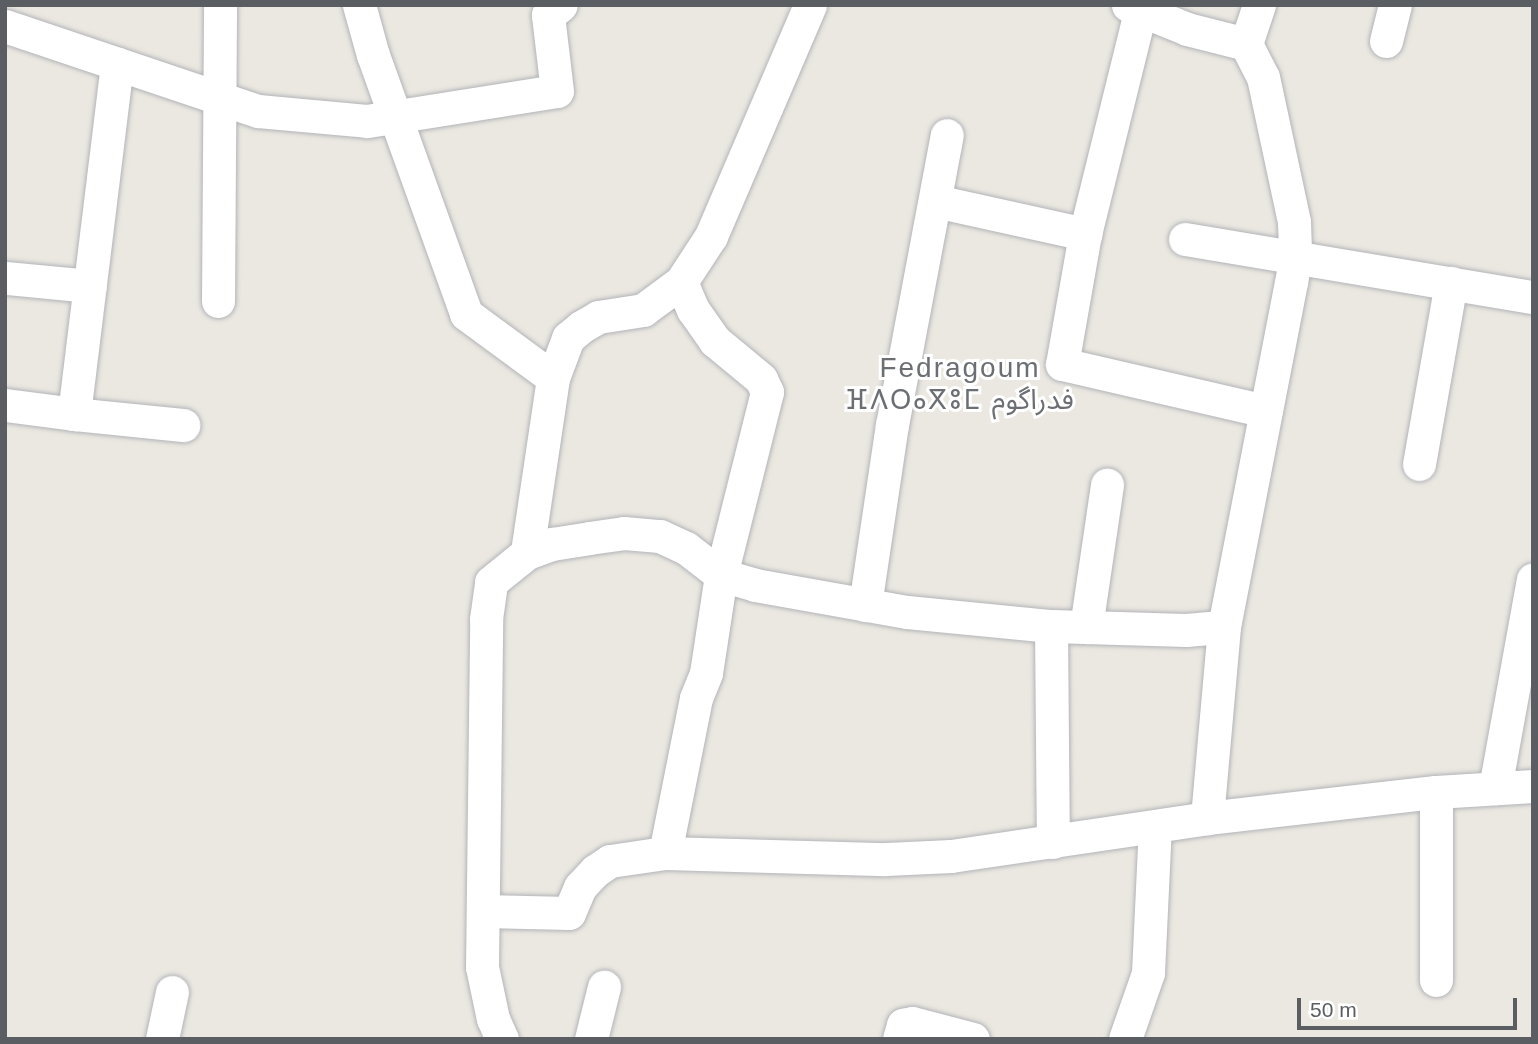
<!DOCTYPE html>
<html>
<head>
<meta charset="utf-8">
<style>
  body { margin:0 }
  #map { position:relative; width:1538px; height:1044px; overflow:hidden; background:#ebe8e1; font-family:Arial,"Noto Sans Arabic","Noto Sans Tifinagh",sans-serif }
  div>[style] { position:absolute }
  .roads { filter:drop-shadow(0 0 2px #b2b4b8) drop-shadow(0 0 2px #b2b4b8) }
  .minor>* { height:33px; margin:-16.5px; padding:0 16.5px; transform-origin:16.5px; border-radius:16.5px; background:#fff }
  span { translate:-50% -50%; white-space:nowrap; text-align:center; line-height:1.15; -webkit-text-stroke:6px #fff; paint-order:stroke }
  .quarter-label { font-size:28px; color:#6b6f73; letter-spacing:2px }
  .frame { position:absolute; inset:0; border:7px solid #5a5d61; pointer-events:none }
  .scale { position:absolute; left:1297px; top:998px; width:220px; height:32px; box-sizing:border-box; border:4px solid #5a5d61; border-top:0; padding-left:9px; font-size:21px; line-height:24px; white-space:nowrap; color:#5a5d61; -webkit-text-stroke:5px #fff; paint-order:stroke }
</style>
</head>
<body>
<div id="map">
  <div class="roads">
    <div class="minor">
      <i style="left:359px;top:5px;width:52px;rotate:74.4deg"></i>
      <i style="left:373px;top:55px;width:275px;rotate:70.2deg"></i>
      <i style="left:466px;top:314px;width:108px;rotate:36.3deg"></i>
      <i style="left:553px;top:378px;width:177px;rotate:98.5deg"></i>
      <i style="left:1128px;top:5px;width:64px;rotate:22.1deg"></i>
      <i style="left:1187px;top:29px;width:61px;rotate:14.3deg"></i>
      <i style="left:1246px;top:44px;width:37px;rotate:63deg"></i>
      <i style="left:1263px;top:77px;width:148px;rotate:77.9deg"></i>
      <i style="left:1294px;top:222px;width:36px;rotate:88deg"></i>
      <i style="left:1295px;top:258px;width:24px;rotate:99deg"></i>
      <i style="left:1291px;top:282px;width:351px;rotate:101deg"></i>
      <i style="left:1224px;top:627px;width:192px;rotate:95.1deg"></i>
      <i style="left:1140px;top:12px;width:229px;rotate:103.9deg"></i>
      <i style="left:1085px;top:234px;width:132px;rotate:100deg"></i>
      <i style="left:1062px;top:364px;width:209px;rotate:13deg"></i>
      <i style="left:5px;top:26px;width:267px;rotate:18.6deg"></i>
      <i style="left:258px;top:111px;width:109px;rotate:5.2deg"></i>
      <i style="left:367px;top:121px;width:192px;rotate:-9deg"></i>
      <i style="left:557px;top:91px;width:77px;rotate:-96.8deg"></i>
      <i style="left:548px;top:15px;width:16px;rotate:-38deg"></i>
      <i style="left:1386px;top:41px;width:37px;rotate:-76deg"></i>
      <i style="left:1246px;top:44px;width:41px;rotate:-71.6deg"></i>
      <i style="left:935px;top:201px;width:154px;rotate:12.4deg"></i>
      <i style="left:1185px;top:239px;width:353px;rotate:9.5deg"></i>
      <i style="left:6px;top:278px;width:84px;rotate:5.4deg"></i>
      <i style="left:218px;top:301px;width:296px;rotate:-89.6deg"></i>
      <i style="left:553px;top:378px;width:43px;rotate:-69.4deg"></i>
      <i style="left:568px;top:338px;width:17px;rotate:-40deg"></i>
      <i style="left:581px;top:327px;width:20px;rotate:-30deg"></i>
      <i style="left:598px;top:317px;width:46px;rotate:-8.8deg"></i>
      <i style="left:643px;top:310px;width:47px;rotate:-36.4deg"></i>
      <i style="left:681px;top:282px;width:55px;rotate:-56.9deg"></i>
      <i style="left:711px;top:236px;width:251px;rotate:-66.8deg"></i>
      <i style="left:5px;top:405px;width:70px;rotate:7.4deg"></i>
      <i style="left:74px;top:414px;width:353px;rotate:-83deg"></i>
      <i style="left:74px;top:414px;width:110px;rotate:5.8deg"></i>
      <i style="left:1419px;top:464px;width:184px;rotate:-80deg"></i>
      <i style="left:865px;top:605px;width:182px;rotate:-81.5deg"></i>
      <i style="left:892px;top:425px;width:295px;rotate:-79.3deg"></i>
      <i style="left:1051px;top:626px;width:216px;rotate:89.5deg"></i>
      <i style="left:1086px;top:627px;width:144px;rotate:-81.6deg"></i>
      <i style="left:1495px;top:788px;width:212px;rotate:-79.7deg"></i>
      <i style="left:1436px;top:792px;width:188px;rotate:90deg"></i>
      <i style="left:665px;top:853px;width:158px;rotate:-78.7deg"></i>
      <i style="left:696px;top:698px;width:27px;rotate:-68deg"></i>
      <i style="left:706px;top:673px;width:99px;rotate:-81.3deg"></i>
      <i style="left:721px;top:575px;width:189px;rotate:-75.9deg"></i>
      <i style="left:767px;top:392px;width:14px;rotate:-115deg"></i>
      <i style="left:761px;top:379px;width:60px;rotate:-140.4deg"></i>
      <i style="left:715px;top:341px;width:38px;rotate:-125deg"></i>
      <i style="left:693px;top:310px;width:30px;rotate:-113deg"></i>
      <i style="left:484px;top:911px;width:85px;rotate:1.3deg"></i>
      <i style="left:569px;top:913px;width:28px;rotate:-67deg"></i>
      <i style="left:580px;top:887px;width:22px;rotate:-47deg"></i>
      <i style="left:595px;top:871px;width:18px;rotate:-34deg"></i>
      <i style="left:610px;top:861px;width:56px;rotate:-8.3deg"></i>
      <i style="left:665px;top:853px;width:221px;rotate:1.6deg"></i>
      <i style="left:886px;top:859px;width:65px;rotate:-2.6deg"></i>
      <i style="left:951px;top:856px;width:259px;rotate:-8.4deg"></i>
      <i style="left:1207px;top:818px;width:230px;rotate:-6.5deg"></i>
      <i style="left:1436px;top:792px;width:97px;rotate:-3.5deg"></i>
      <i style="left:162px;top:1039px;width:48px;rotate:-78deg"></i>
      <i style="left:502px;top:1039px;width:22px;rotate:-114deg"></i>
      <i style="left:493px;top:1019px;width:53px;rotate:-101.9deg"></i>
      <i style="left:482px;top:967px;width:348px;rotate:-89.3deg"></i>
      <i style="left:486px;top:619px;width:37px;rotate:-82deg"></i>
      <i style="left:491px;top:582px;width:46px;rotate:-38.9deg"></i>
      <i style="left:527px;top:553px;width:27px;rotate:-20deg"></i>
      <i style="left:552px;top:544px;width:37px;rotate:-9deg"></i>
      <i style="left:589px;top:538px;width:35px;rotate:-8deg"></i>
      <i style="left:624px;top:533px;width:36px;rotate:5deg"></i>
      <i style="left:660px;top:536px;width:29px;rotate:25deg"></i>
      <i style="left:686px;top:548px;width:44px;rotate:37.6deg"></i>
      <i style="left:721px;top:575px;width:35px;rotate:16deg"></i>
      <i style="left:755px;top:585px;width:154px;rotate:10.1deg"></i>
      <i style="left:907px;top:612px;width:145px;rotate:5.6deg"></i>
      <i style="left:1051px;top:626px;width:135px;rotate:1.7deg"></i>
      <i style="left:1186px;top:630px;width:38px;rotate:-5deg"></i>
      <i style="left:591px;top:1039px;width:54px;rotate:-76deg"></i>
      <i style="left:899px;top:1039px;width:15px;rotate:-74deg"></i>
      <i style="left:903px;top:1025px;width:9px;rotate:-13deg"></i>
      <i style="left:912px;top:1023px;width:63px;rotate:14.7deg"></i>
      <i style="left:1125px;top:1039px;width:70px;rotate:-70.8deg"></i>
      <i style="left:1148px;top:973px;width:146px;rotate:-87.3deg"></i>
    </div>
  </div>
  <div class="quarter-label">
    <span style="left:960px;top:384px">Fedragoum<br>ⴼⴷⵔⴰⴳⵓⵎ فدراگوم</span>
  </div>
  <div class="frame"></div>
  <div class="scale">50 m</div>
</div>
</body>
</html>
